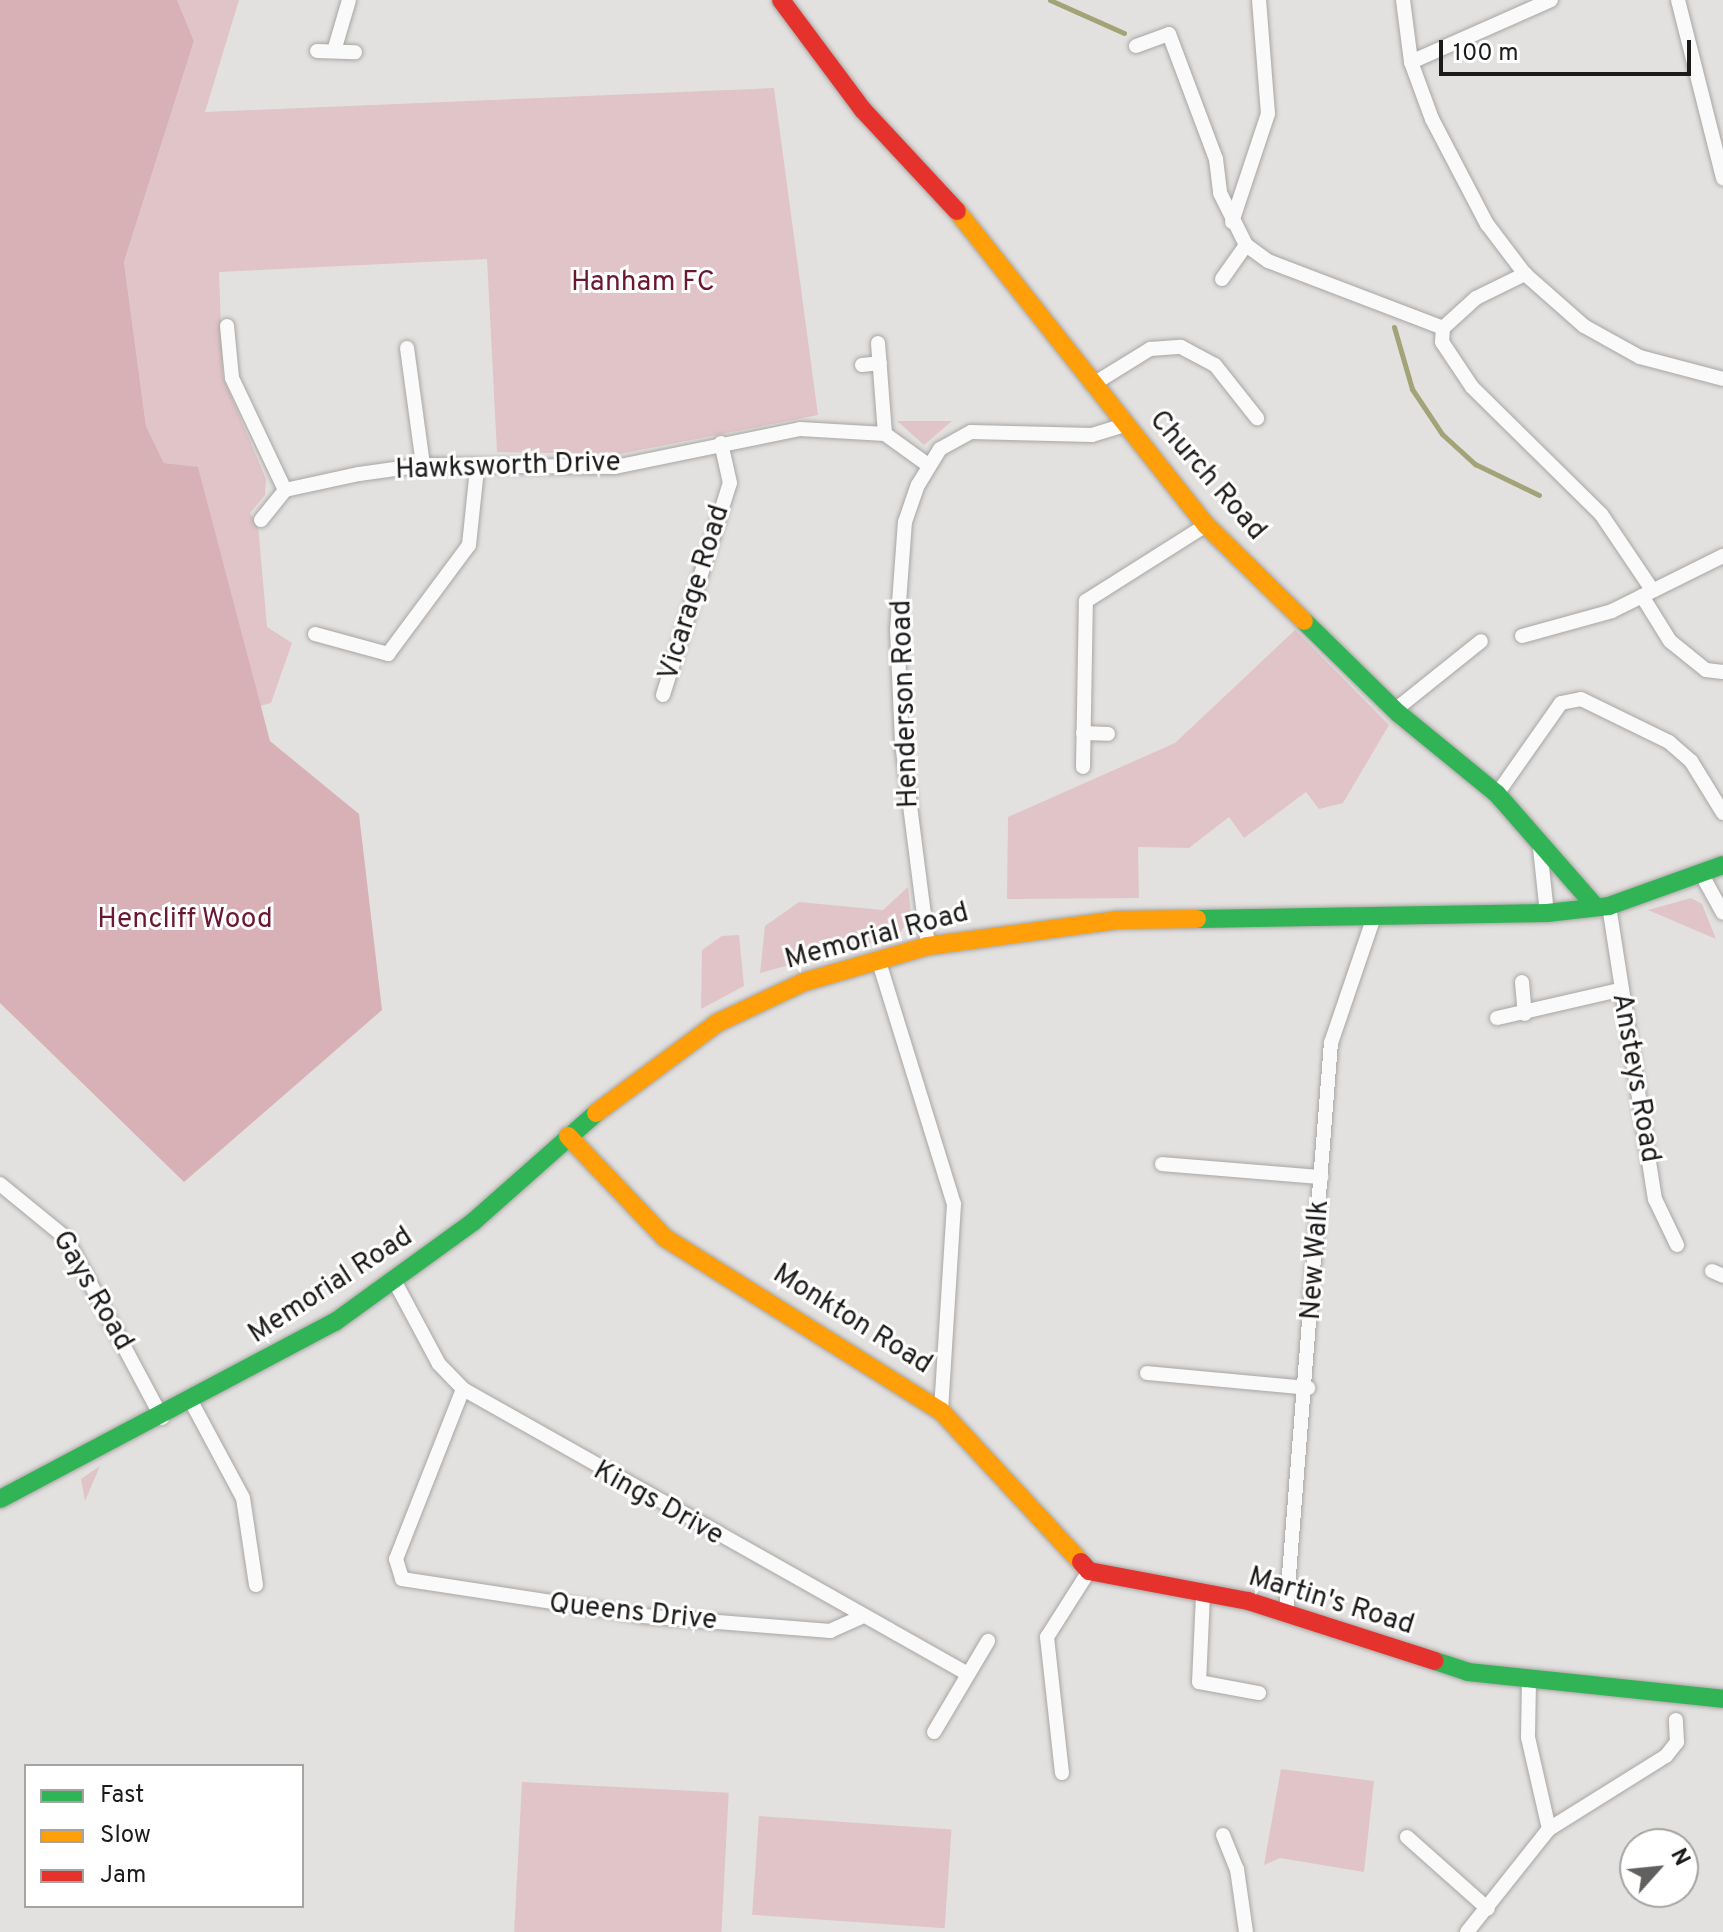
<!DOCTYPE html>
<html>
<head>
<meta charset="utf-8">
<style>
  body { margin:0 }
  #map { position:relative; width:1723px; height:1932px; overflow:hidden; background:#e3e1df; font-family:Overpass,sans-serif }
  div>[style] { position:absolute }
  .green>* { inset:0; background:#e0c4c8; transform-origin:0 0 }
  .forest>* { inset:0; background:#d8b1b7 }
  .stream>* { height:5px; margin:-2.5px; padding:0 2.5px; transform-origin:2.5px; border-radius:2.5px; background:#a2a377 }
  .roads { filter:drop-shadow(0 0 2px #a8a6a4) drop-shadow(0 0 2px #a8a6a4) }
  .street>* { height:14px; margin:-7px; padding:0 7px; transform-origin:7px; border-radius:7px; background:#fbfafa }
  .fast>* { height:18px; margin:-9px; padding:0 9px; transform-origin:9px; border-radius:9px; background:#30b455 }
  .slow>* { height:18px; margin:-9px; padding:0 9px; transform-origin:9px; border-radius:9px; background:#ff9f0a }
  .jam>* { height:18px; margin:-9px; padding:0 9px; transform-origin:9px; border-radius:9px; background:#e5322d }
  span { translate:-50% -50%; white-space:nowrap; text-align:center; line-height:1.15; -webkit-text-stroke:6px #fff; paint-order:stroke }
  .park-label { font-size:28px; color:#6a1832 }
  .street-label { font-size:28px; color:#1d1b1a }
  .legend { position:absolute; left:24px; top:1764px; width:280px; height:144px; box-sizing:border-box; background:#fff; border:2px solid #a5a4a3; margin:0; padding:10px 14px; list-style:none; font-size:24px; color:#1d1b1a }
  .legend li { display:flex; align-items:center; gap:16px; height:40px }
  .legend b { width:40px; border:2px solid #a5a4a3 }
  .north { position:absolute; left:1619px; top:1828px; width:80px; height:80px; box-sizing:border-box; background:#fff; border:2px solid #a5a4a3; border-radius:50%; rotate:63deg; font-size:22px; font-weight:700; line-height:32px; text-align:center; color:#1d1b1a }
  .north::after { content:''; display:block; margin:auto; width:28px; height:36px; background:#62605f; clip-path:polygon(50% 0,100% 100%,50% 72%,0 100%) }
  .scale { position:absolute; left:1439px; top:40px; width:252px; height:36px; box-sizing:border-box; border:4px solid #1d1b1a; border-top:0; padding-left:10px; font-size:24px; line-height:28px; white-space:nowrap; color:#1d1b1a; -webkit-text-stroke:6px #fff; paint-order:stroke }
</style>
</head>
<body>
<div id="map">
  <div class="green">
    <i style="clip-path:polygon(177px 0,239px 0,205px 112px,774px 88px,818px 415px,620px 454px,497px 452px,487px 259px,219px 272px,223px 377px,266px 479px,265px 495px,250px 513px,258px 525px,267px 627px,292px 643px,271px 703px,260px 706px,198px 468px,164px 463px,146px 426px,124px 262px,194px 41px)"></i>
    <i style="clip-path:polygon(897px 421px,952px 421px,924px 445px)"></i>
    <i style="clip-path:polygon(1295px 630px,1389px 725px,1343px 803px,1319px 809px,1306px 792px,1244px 838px,1229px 817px,1189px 848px,1138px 847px,1139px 898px,1007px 899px,1008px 817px,1175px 743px)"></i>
    <i style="clip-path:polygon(908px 887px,911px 915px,899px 935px,760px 973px,765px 926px,799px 902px,883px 910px)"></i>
    <i style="clip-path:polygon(1691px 898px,1702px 904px,1716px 939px,1648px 910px)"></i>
    <i style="clip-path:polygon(739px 935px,744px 986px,701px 1009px,702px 950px,722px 936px)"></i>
    <i style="clip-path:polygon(100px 1466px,85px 1501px,81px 1479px)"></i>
    <i style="clip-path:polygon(1281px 1769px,1374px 1781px,1364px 1872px,1280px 1858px,1264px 1865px)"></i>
    <i style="left:522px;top:1782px;width:207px;height:150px;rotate:3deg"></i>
    <i style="left:759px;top:1816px;width:193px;height:99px;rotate:4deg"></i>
  </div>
  <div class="forest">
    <i style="clip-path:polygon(0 0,177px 0,194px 41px,124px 262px,146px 426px,164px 463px,198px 467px,270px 741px,359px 814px,382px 1010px,184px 1182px,0 1003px)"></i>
  </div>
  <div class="stream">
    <i style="left:1050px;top:0;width:81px;rotate:24deg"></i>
    <i style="left:1394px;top:327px;width:65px;rotate:73.8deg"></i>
    <i style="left:1412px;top:389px;width:54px;rotate:56.3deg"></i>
    <i style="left:1442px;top:434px;width:45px;rotate:42.3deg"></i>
    <i style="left:1475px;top:464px;width:71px;rotate:25.8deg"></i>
  </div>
  <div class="roads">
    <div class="street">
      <i style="left:1403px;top:0;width:63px;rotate:82.6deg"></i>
      <i style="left:1411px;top:62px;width:61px;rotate:69.8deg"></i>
      <i style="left:1432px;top:119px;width:119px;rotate:62.4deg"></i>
      <i style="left:1487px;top:224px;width:63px;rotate:52.8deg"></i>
      <i style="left:1525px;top:274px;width:79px;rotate:41.4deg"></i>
      <i style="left:1584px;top:326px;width:64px;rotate:29deg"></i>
      <i style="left:1640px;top:357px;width:86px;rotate:14.8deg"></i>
      <i style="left:1678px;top:0;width:184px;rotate:75.8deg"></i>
      <i style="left:1136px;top:46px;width:35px;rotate:-20deg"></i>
      <i style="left:1169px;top:34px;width:134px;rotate:69.4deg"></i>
      <i style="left:1216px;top:159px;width:34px;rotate:83deg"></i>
      <i style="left:1220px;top:193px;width:58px;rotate:63.4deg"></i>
      <i style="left:1246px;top:245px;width:27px;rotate:36deg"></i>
      <i style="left:1268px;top:261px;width:187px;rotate:20.9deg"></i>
      <i style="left:317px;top:51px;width:38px;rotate:2deg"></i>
      <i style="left:334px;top:51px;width:53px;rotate:-73.6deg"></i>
      <i style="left:1411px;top:62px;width:153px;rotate:-23.9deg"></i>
      <i style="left:1232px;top:222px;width:114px;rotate:-71.6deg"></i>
      <i style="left:1268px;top:114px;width:114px;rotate:-94.5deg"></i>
      <i style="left:1222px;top:279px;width:42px;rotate:-54.8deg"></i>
      <i style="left:227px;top:326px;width:52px;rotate:84.5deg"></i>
      <i style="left:232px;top:378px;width:124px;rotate:64.7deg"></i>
      <i style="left:1443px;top:328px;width:14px;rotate:94deg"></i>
      <i style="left:1442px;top:342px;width:54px;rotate:56.3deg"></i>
      <i style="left:1472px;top:387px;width:181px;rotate:44.6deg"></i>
      <i style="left:1601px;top:514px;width:89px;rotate:56deg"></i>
      <i style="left:1443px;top:328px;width:45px;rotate:-42.3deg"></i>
      <i style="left:1476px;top:298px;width:55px;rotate:-26.1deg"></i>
      <i style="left:878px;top:343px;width:91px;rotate:85.6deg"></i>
      <i style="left:407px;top:348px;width:118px;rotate:82.2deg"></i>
      <i style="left:862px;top:365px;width:18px;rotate:-6deg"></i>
      <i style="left:1095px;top:383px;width:65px;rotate:-31.7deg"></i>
      <i style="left:1150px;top:349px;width:31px;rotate:-4deg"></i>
      <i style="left:1181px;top:347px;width:38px;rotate:28deg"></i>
      <i style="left:1215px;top:365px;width:68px;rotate:51.6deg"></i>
      <i style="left:261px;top:520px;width:38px;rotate:-51deg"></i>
      <i style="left:285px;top:490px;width:76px;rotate:-12.2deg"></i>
      <i style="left:359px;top:474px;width:65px;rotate:-8deg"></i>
      <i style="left:423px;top:465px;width:192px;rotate:0.6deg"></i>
      <i style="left:615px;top:467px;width:189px;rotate:-11.6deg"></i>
      <i style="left:800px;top:429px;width:85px;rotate:3.4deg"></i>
      <i style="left:885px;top:434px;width:53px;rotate:35.8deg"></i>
      <i style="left:1642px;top:596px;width:53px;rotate:58.1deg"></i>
      <i style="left:1670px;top:641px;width:46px;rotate:38.9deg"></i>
      <i style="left:1706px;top:670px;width:17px;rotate:7deg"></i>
      <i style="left:315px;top:634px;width:76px;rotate:15.3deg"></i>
      <i style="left:388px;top:654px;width:136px;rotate:-53.4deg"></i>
      <i style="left:469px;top:545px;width:76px;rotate:-84deg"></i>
      <i style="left:1522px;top:636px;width:93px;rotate:-15.5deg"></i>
      <i style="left:1612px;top:611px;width:124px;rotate:-26.4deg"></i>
      <i style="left:663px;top:695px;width:222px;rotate:-72.5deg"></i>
      <i style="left:730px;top:483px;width:41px;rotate:-102.7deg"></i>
      <i style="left:1395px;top:710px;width:110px;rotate:-38.7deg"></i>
      <i style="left:1083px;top:733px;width:25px;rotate:2deg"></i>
      <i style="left:1083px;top:767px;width:166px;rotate:-89deg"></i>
      <i style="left:1086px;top:601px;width:142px;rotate:-32.3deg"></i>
      <i style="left:1497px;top:794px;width:111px;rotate:-54.9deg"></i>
      <i style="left:1561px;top:703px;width:20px;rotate:-11deg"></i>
      <i style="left:1581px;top:699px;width:98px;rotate:26deg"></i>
      <i style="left:1669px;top:742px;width:29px;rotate:41deg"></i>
      <i style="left:1691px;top:761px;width:61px;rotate:58.4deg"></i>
      <i style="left:1540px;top:848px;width:65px;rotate:83.9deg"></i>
      <i style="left:1702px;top:875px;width:43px;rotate:61.1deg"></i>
      <i style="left:1609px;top:906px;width:297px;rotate:81.1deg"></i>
      <i style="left:1655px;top:1199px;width:51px;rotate:64.4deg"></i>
      <i style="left:928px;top:946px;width:205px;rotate:-97.3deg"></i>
      <i style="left:902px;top:743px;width:113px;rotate:-92.5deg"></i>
      <i style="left:897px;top:630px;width:108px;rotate:-85.8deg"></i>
      <i style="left:905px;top:522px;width:39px;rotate:-71deg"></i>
      <i style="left:918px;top:485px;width:42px;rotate:-58.6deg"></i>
      <i style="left:940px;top:449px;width:35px;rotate:-29deg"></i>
      <i style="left:971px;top:432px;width:121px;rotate:1.4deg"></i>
      <i style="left:1092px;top:435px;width:34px;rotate:-17deg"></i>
      <i style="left:879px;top:962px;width:253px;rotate:72.8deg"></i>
      <i style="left:954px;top:1204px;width:207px;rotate:93.6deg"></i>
      <i style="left:1522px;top:982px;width:32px;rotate:85deg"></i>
      <i style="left:1497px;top:1018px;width:125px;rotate:-12.9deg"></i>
      <i style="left:1162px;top:1164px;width:160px;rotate:4.7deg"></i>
      <i style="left:0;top:1184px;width:85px;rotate:39.3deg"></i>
      <i style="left:66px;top:1238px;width:204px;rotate:61.9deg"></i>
      <i style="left:1712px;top:1271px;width:12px;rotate:24deg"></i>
      <i style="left:395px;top:1282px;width:93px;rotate:61.8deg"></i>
      <i style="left:439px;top:1364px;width:35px;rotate:46deg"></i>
      <i style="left:463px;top:1389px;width:580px;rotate:29.44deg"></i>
      <i style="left:1147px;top:1373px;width:162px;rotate:5.3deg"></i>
      <i style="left:463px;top:1389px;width:183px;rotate:111.5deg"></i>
      <i style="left:396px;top:1559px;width:21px;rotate:73deg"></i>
      <i style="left:402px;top:1579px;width:244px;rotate:8.7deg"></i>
      <i style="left:643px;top:1616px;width:188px;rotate:4.6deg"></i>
      <i style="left:830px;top:1631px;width:37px;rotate:-24deg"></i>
      <i style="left:192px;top:1403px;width:108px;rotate:61.8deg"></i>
      <i style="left:243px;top:1498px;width:88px;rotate:81.5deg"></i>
      <i style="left:1203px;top:1595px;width:87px;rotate:92.6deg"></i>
      <i style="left:1199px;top:1682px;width:61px;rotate:10.4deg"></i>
      <i style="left:1286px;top:1613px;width:572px;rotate:-85.49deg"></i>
      <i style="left:1331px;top:1043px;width:136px;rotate:-71.2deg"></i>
      <i style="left:934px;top:1732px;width:106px;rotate:-59.3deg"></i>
      <i style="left:1062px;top:1773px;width:137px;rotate:-96.3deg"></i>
      <i style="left:1047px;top:1637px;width:78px;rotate:-57.5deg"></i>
      <i style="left:1549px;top:1829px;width:138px;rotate:-32deg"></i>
      <i style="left:1666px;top:1756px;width:18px;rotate:-52deg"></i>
      <i style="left:1677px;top:1742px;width:22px;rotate:-93deg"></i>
      <i style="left:1223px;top:1835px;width:37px;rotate:68deg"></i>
      <i style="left:1237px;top:1869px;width:64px;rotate:81.9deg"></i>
      <i style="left:1407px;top:1837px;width:108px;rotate:41.6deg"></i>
      <i style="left:1467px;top:1932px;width:132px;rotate:-51.5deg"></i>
      <i style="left:1549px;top:1829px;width:94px;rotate:-102.9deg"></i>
      <i style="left:1528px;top:1737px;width:56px;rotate:-89deg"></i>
    </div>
    <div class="fast">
      <i style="left:1304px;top:621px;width:132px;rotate:44.4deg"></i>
      <i style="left:1398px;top:713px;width:128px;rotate:39.3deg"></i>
      <i style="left:1497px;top:794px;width:150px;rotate:48.8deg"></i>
      <i style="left:1197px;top:919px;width:350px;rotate:-1deg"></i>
      <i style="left:1547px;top:913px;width:62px;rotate:-6.4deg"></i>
      <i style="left:1609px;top:906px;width:121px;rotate:-19.8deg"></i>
      <i style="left:0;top:1499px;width:379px;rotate:-27.9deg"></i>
      <i style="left:335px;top:1322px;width:170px;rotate:-35.9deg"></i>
      <i style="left:473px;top:1222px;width:164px;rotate:-41.5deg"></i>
      <i style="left:1435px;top:1661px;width:35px;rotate:18deg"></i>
      <i style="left:1468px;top:1672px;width:256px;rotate:6deg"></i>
    </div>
    <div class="slow">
      <i style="left:957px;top:211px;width:401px;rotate:51.6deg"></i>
      <i style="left:1206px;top:525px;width:137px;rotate:44.4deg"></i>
      <i style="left:596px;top:1113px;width:151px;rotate:-36.6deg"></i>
      <i style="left:717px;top:1023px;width:96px;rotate:-25.2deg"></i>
      <i style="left:804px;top:982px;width:129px;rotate:-16.2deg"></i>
      <i style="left:928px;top:946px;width:191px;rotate:-7.8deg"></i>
      <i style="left:1117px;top:920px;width:80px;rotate:-0.7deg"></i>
      <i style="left:568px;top:1136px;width:141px;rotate:46.4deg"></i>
      <i style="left:665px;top:1238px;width:326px;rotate:32.1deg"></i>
      <i style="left:941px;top:1411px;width:206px;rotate:47.2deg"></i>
    </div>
    <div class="jam">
      <i style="left:781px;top:0;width:137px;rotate:53.3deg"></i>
      <i style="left:863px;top:110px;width:138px;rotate:47.1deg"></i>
      <i style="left:1081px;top:1562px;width:12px;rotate:48deg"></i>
      <i style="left:1089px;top:1571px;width:162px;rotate:10.7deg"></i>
      <i style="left:1248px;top:1601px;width:196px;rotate:17.8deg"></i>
    </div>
  </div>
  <div class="park-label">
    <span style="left:643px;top:283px">Hanham FC</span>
    <span style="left:185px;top:920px">Hencliff Wood</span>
  </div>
  <div class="street-label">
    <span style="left:508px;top:467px;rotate:-2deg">Hawksworth Drive</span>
    <span style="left:1207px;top:476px;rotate:49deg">Church Road</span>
    <span style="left:695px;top:593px;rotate:-73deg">Vicarage Road</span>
    <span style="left:906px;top:704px;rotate:-92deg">Henderson Road</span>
    <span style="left:877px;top:937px;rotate:-15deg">Memorial Road</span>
    <span style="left:1635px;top:1078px;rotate:80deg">Ansteys Road</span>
    <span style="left:1316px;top:1260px;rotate:-86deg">New Walk</span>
    <span style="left:331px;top:1286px;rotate:-33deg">Memorial Road</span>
    <span style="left:92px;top:1291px;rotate:60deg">Gays Road</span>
    <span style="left:852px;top:1320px;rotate:32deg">Monkton Road</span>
    <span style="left:658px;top:1504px;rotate:29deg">Kings Drive</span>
    <span style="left:1331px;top:1602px;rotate:17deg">Martin's Road</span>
    <span style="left:633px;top:1613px;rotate:6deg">Queens Drive</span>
  </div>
  <ul class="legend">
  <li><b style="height:10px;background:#30b455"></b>Fast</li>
  <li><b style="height:10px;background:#ff9f0a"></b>Slow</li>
  <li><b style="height:10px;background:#e5322d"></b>Jam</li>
  </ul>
  <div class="north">N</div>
  <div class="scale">100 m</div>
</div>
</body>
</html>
